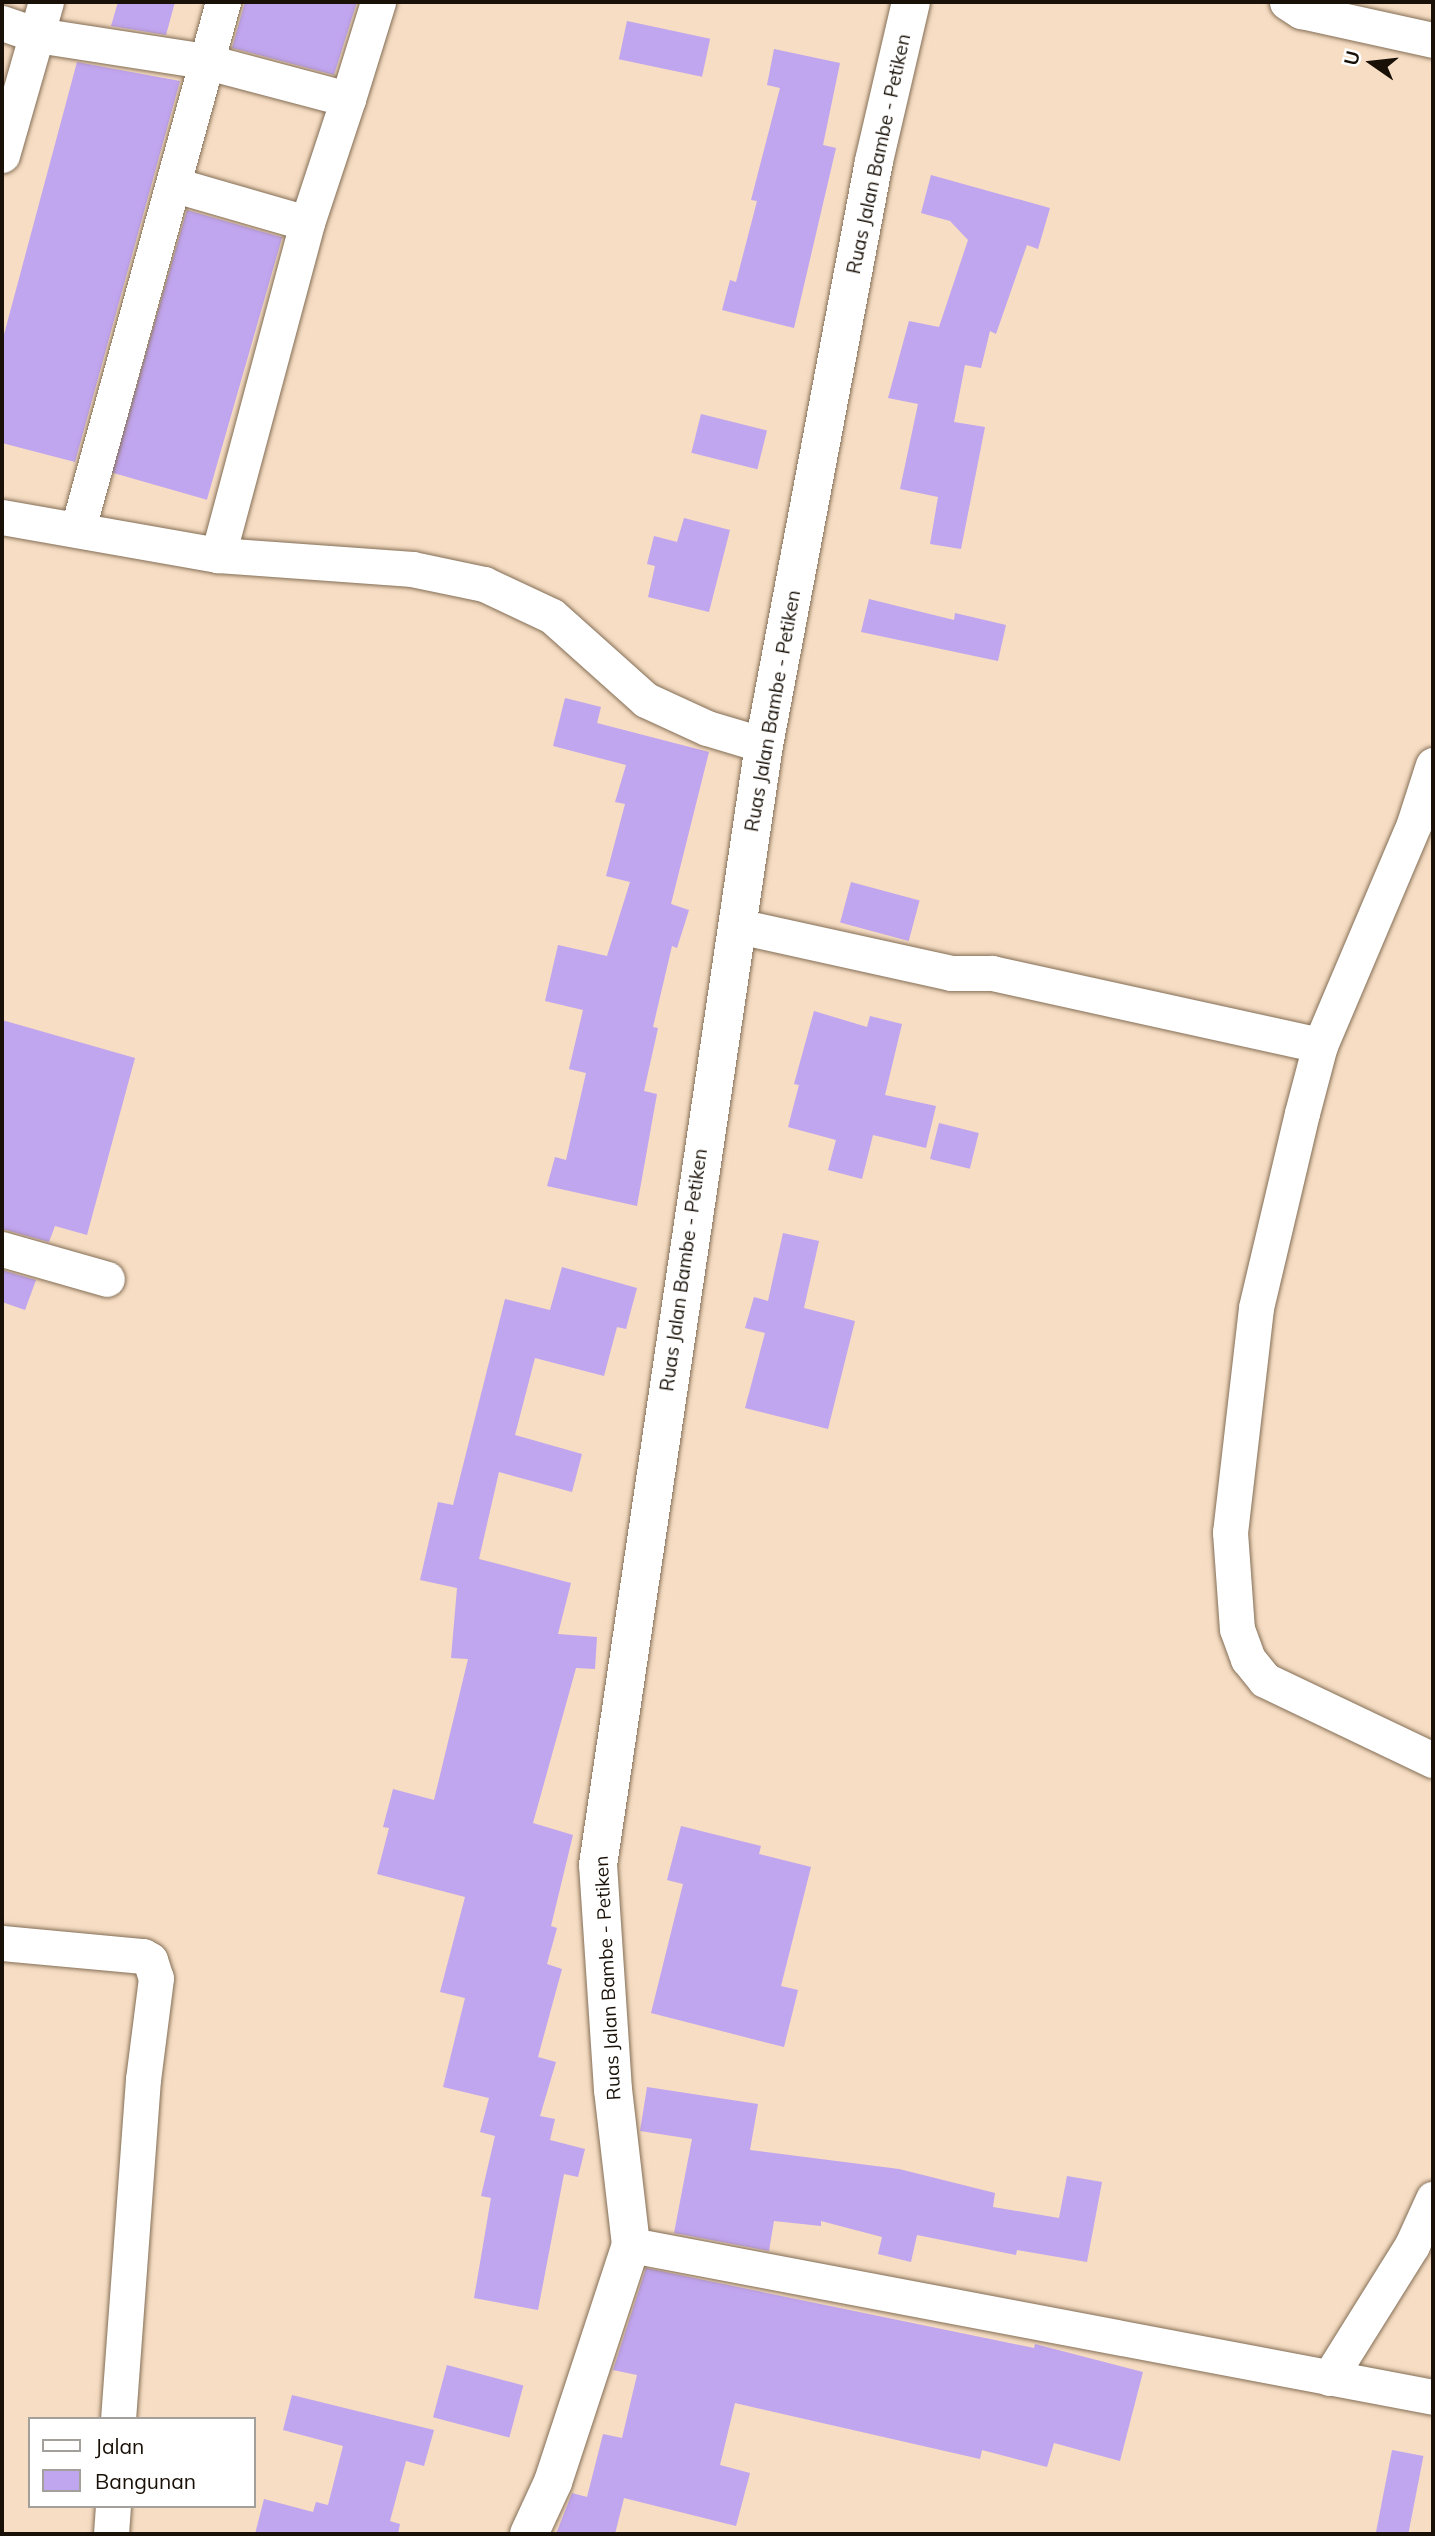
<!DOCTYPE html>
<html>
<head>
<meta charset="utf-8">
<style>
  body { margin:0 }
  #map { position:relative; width:1435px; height:2536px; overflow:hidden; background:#f6ddc3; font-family:Mulish,sans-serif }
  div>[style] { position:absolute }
  .building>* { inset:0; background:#c0a5ef; transform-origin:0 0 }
  .roads { filter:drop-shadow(0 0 2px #836e56) drop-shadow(0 0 2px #836e56) }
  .minor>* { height:35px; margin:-17.5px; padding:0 17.5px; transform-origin:17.5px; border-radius:17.5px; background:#fff }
  .secondary>* { height:38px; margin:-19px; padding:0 19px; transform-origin:19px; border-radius:19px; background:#fff }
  span { translate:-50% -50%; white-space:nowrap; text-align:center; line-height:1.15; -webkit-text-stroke:6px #fff; paint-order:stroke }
  .street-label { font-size:19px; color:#191108 }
  .frame { position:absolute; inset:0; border:4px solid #191108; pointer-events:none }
  .legend { position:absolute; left:28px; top:2417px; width:228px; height:91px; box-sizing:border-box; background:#fff; border:2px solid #a3a09c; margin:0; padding:9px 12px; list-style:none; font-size:21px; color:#191108 }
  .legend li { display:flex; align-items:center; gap:14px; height:35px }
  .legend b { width:35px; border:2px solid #a3a09c }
  .north { position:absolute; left:1337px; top:28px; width:70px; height:70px; -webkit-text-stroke:5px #fff; paint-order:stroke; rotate:284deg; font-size:19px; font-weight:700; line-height:28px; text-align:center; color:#191108 }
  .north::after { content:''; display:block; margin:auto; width:24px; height:32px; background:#191108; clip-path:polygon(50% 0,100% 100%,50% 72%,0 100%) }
</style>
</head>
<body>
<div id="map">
  <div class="building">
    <i style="clip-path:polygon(118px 2px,175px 2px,166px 35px,111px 26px)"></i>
    <i style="clip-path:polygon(245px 2px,357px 2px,334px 75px,232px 48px)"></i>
    <i style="left:627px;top:21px;width:85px;height:39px;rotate:12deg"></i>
    <i style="clip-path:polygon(774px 49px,840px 63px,823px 145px,836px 148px,794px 328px,722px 310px,730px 280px,736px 282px,757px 201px,751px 200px,780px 88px,767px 85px)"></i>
    <i style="clip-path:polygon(77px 62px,180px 81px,75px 462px,2px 443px,2px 342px)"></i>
    <i style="clip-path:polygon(931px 175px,1050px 208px,1038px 249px,1027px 245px,996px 334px,990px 331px,981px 368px,965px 365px,954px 422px,985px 427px,961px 549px,930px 544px,938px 497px,900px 489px,918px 404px,888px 398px,909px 321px,939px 327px,968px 240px,950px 221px,921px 213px)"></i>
    <i style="left:187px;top:210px;width:99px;height:273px;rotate:16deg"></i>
    <i style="left:701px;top:414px;width:68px;height:40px;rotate:14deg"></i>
    <i style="clip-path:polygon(684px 518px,730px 530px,709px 612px,648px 597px,655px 566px,647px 564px,654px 536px,677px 542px)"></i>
    <i style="clip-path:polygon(869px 599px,954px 620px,955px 613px,1006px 625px,998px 661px,861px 632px)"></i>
    <i style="clip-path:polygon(565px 698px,601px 707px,597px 723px,709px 752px,671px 904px,689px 910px,677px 948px,672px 946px,653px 1027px,658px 1028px,644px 1091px,657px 1094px,637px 1206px,547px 1186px,555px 1157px,566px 1160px,586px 1073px,569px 1069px,583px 1010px,545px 1001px,558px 945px,607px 956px,630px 882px,606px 876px,625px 804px,615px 802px,626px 765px,553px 746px)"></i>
    <i style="left:851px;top:882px;width:71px;height:42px;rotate:15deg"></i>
    <i style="clip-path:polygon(814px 1011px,867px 1027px,870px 1016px,902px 1024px,885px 1095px,936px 1106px,926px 1148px,873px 1135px,862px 1179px,828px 1170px,836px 1140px,788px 1127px,799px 1085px,794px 1084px)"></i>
    <i style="clip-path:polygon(2px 1020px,135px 1058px,87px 1235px,55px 1226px,49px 1242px,2px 1229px)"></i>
    <i style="left:939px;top:1123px;width:41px;height:37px;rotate:14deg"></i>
    <i style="clip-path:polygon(783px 1233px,819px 1241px,804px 1308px,855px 1321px,828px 1429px,745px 1408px,765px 1333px,745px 1328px,754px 1297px,768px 1301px)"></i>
    <i style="clip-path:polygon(562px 1267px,637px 1288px,626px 1329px,617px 1327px,604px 1376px,535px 1358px,515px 1435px,582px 1454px,572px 1492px,499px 1472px,479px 1559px,571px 1583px,558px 1634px,597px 1637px,595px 1669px,576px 1668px,533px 1823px,573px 1835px,551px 1926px,557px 1928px,547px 1964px,562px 1969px,538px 2057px,556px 2062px,540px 2116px,555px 2119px,550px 2140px,585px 2149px,578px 2177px,564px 2174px,538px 2310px,474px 2298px,491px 2198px,481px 2196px,495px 2136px,480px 2132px,489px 2098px,443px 2087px,465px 1998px,440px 1992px,465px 1897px,377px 1874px,389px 1828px,383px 1827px,393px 1789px,434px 1800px,468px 1659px,451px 1658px,457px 1588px,420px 1580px,438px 1502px,453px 1505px,505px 1299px,550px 1310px)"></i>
    <i style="clip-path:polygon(2px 1270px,36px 1280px,25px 1310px,2px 1302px)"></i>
    <i style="clip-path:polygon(681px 1826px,761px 1846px,759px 1854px,811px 1867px,781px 1986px,798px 1990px,784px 2047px,651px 2013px,683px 1884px,667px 1880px)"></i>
    <i style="clip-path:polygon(647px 2087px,758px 2104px,750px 2150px,899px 2169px,995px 2193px,993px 2207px,1059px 2218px,1067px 2176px,1102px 2182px,1087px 2262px,1017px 2250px,1016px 2255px,917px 2235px,911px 2262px,878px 2254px,882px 2237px,821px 2221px,821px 2226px,774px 2221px,769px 2251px,674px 2233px,692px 2139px,640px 2131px)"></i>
    <i style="clip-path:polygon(646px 2268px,1034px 2348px,1035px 2344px,1143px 2372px,1120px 2461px,1054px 2443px,1047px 2467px,982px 2450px,980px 2459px,735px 2403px,720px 2465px,750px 2473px,736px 2526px,624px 2498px,615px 2534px,556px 2534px,572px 2493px,587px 2497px,603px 2434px,622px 2438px,637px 2375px,613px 2370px)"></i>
    <i style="left:447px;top:2365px;width:79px;height:54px;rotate:15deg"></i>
    <i style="clip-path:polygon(292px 2395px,434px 2430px,424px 2466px,406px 2461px,390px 2521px,400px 2524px,398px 2534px,255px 2534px,264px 2499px,313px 2512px,316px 2502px,328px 2505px,343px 2446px,283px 2430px)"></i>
    <i style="left:1392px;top:2450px;width:32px;height:85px;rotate:11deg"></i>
  </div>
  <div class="roads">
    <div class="minor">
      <i style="left:1287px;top:2px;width:17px;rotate:33deg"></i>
      <i style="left:1301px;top:11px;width:135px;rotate:12.4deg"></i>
      <i style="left:2px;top:23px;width:37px;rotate:19deg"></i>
      <i style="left:37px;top:35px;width:169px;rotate:8.8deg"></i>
      <i style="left:204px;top:61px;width:149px;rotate:14.8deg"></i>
      <i style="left:348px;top:99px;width:131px;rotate:108.3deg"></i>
      <i style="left:307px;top:223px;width:344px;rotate:105deg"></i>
      <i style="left:348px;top:99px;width:102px;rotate:-72.8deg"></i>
      <i style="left:2px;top:155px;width:159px;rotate:-74deg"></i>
      <i style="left:175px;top:185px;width:137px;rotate:16.1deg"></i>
      <i style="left:2px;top:517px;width:219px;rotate:10deg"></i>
      <i style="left:218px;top:555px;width:195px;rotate:4.1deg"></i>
      <i style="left:412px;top:569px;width:74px;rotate:11.8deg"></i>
      <i style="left:484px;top:584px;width:75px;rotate:25.2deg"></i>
      <i style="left:552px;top:616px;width:126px;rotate:41.8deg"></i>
      <i style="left:646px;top:700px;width:67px;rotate:24.7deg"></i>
      <i style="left:707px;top:728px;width:59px;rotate:16.6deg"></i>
      <i style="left:78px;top:528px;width:546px;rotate:-74.59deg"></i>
      <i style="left:1433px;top:765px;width:62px;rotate:107.9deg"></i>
      <i style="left:1414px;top:824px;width:240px;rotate:113deg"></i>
      <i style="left:1320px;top:1045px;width:70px;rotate:104.8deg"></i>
      <i style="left:1302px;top:1113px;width:200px;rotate:103.3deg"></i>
      <i style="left:1256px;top:1308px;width:226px;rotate:96.6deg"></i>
      <i style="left:1230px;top:1532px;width:97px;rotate:85.9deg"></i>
      <i style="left:1237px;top:1629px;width:32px;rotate:70deg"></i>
      <i style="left:1248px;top:1659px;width:27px;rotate:51deg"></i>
      <i style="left:1265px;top:1680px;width:186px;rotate:25.5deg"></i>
      <i style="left:738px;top:926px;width:218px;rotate:12.4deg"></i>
      <i style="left:951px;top:973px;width:41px"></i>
      <i style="left:992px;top:973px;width:336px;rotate:12.4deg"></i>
      <i style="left:2px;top:1249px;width:109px;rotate:15.9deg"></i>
      <i style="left:2px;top:1943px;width:142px;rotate:5.3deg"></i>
      <i style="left:143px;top:1956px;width:8px;rotate:30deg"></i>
      <i style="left:150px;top:1960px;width:19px;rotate:72deg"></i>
      <i style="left:156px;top:1978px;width:102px;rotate:97.3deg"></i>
      <i style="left:143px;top:2079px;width:341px;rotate:94.2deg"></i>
      <i style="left:631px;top:2245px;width:816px;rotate:10.73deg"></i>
      <i style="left:1329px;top:2378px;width:157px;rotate:-58deg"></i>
      <i style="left:1412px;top:2245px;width:51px;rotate:-65.5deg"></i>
      <i style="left:111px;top:2534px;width:28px;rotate:-86deg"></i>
    </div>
    <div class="secondary">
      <i style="left:529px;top:2534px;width:57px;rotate:-65.2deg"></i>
      <i style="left:553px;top:2482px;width:250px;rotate:-71.8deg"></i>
      <i style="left:631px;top:2245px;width:156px;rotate:-96.6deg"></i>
      <i style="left:613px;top:2090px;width:225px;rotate:-93.8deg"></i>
      <i style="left:598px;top:1865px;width:1132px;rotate:-81.57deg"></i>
      <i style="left:764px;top:745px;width:594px;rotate:-79.33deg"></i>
      <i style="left:874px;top:161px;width:163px;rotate:-76.9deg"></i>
    </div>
  </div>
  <div class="street-label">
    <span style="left:879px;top:154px;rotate:-78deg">Ruas Jalan Bambe - Petiken</span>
    <span style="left:773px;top:711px;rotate:-80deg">Ruas Jalan Bambe - Petiken</span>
    <span style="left:684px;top:1270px;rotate:-82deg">Ruas Jalan Bambe - Petiken</span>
    <span style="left:608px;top:1978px;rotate:-93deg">Ruas Jalan Bambe - Petiken</span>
  </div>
  <div class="frame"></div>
  <ul class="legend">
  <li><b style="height:9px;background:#fff"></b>Jalan</li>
  <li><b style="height:19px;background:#c0a5ef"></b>Bangunan</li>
  </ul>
  <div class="north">U</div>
</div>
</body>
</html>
